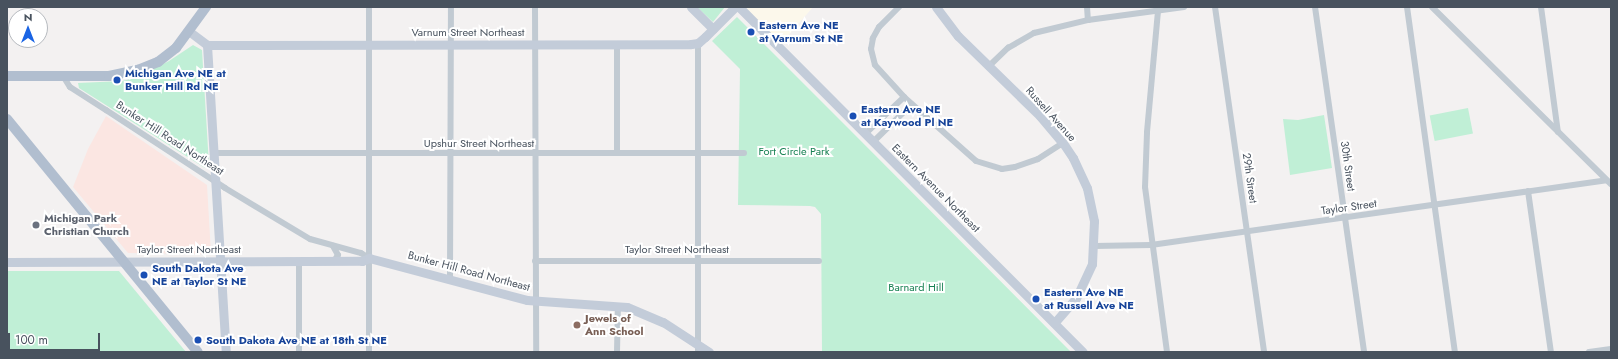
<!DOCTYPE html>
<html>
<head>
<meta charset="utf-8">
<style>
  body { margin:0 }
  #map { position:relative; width:1618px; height:359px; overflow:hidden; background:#f3f1f1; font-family:Jost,sans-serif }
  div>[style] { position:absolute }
  .commercial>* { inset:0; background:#fcf8eb }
  .medical>* { inset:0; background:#fbe6e2 }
  .green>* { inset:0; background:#c0efd6; transform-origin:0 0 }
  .street>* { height:6px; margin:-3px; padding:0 3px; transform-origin:3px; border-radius:3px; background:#c1cad2 }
  .secondary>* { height:9px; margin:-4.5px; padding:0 4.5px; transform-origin:4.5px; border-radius:4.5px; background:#c3ccd9 }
  .primary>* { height:10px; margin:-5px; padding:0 5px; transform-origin:5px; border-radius:5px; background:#b1becf }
  .dots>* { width:11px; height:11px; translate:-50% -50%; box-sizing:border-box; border:2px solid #fff; border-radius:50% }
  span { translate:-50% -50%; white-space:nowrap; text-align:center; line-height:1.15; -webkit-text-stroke:4px #fff; paint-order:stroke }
  .transit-label { font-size:11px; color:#164399; font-weight:700 }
  .left { translate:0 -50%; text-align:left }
  .street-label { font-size:11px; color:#48525e }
  .park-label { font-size:11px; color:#188153 }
  .worship-label { font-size:11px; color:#5b616d; font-weight:700 }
  .education-label { font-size:11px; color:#785e54; font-weight:700 }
  .frame { position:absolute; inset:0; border:8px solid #48525e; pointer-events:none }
  .north { position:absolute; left:8px; top:8px; width:40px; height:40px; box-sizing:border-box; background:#fff; border:1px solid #b6babf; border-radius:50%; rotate:0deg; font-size:11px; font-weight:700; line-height:16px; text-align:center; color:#48525e }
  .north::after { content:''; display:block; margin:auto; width:14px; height:18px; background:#1a64e4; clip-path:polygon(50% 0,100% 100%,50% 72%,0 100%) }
  .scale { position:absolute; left:8px; top:333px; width:92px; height:18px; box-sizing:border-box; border:2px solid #48525e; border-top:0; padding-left:5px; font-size:12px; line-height:14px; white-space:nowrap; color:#48525e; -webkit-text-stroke:3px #fff; paint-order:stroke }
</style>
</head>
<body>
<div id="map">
  <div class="commercial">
    <i style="clip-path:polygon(742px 7px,816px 7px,813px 7px,780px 45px)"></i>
  </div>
  <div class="medical">
    <i style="clip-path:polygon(106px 116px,207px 185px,211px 254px,128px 253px,73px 187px,88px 149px)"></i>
  </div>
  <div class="green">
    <i style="clip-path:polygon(697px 7px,725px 7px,713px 22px)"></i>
    <i style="clip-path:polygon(737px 17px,850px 130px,1071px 352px,822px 352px,821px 214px,815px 207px,810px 206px,738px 205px,740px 69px,712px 41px)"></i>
    <i style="clip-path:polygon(193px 45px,202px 50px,209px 165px,205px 168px,79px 88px,78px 83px,122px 81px,135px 78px,169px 61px)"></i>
    <i style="left:1468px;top:108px;width:26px;height:39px;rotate:79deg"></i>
    <i style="clip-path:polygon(1324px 115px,1332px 168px,1290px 175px,1283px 119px,1298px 120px)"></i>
    <i style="clip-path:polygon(7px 271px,119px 271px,186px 352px,7px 352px)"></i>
  </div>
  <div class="street">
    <i style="left:369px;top:7px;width:345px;rotate:90deg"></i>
    <i style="left:535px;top:7px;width:345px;rotate:89.8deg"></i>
    <i style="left:899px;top:7px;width:28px;rotate:135deg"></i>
    <i style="left:879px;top:27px;width:13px;rotate:119deg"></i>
    <i style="left:873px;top:38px;width:11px;rotate:100deg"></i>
    <i style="left:871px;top:49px;width:16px;rotate:76deg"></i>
    <i style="left:875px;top:65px;width:43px;rotate:47.8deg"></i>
    <i style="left:904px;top:97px;width:96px;rotate:41.6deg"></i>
    <i style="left:976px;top:161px;width:27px;rotate:17deg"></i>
    <i style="left:1002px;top:169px;width:13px;rotate:-9deg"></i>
    <i style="left:1015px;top:167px;width:24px;rotate:-19deg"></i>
    <i style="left:1038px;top:159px;width:30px;rotate:-33deg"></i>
    <i style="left:1087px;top:7px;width:13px;rotate:86deg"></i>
    <i style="left:1215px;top:7px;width:348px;rotate:81.9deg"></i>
    <i style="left:1315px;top:7px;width:348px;rotate:81.9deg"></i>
    <i style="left:1407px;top:7px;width:348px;rotate:82.1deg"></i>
    <i style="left:1432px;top:7px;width:252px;rotate:44.7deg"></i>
    <i style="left:1541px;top:7px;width:126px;rotate:82.3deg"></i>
    <i style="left:1158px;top:11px;width:122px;rotate:95.2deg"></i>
    <i style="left:1147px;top:133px;width:54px;rotate:92.1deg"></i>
    <i style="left:1145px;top:187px;width:166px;rotate:82.4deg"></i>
    <i style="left:698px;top:43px;width:309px;rotate:90deg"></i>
    <i style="left:617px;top:44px;width:109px;rotate:90deg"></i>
    <i style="left:988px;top:67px;width:28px;rotate:-44deg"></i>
    <i style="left:1008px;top:48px;width:30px;rotate:-30deg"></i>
    <i style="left:1034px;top:33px;width:56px;rotate:-13.5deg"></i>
    <i style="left:1088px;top:20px;width:97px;rotate:-7.7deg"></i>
    <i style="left:63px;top:76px;width:13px;rotate:58deg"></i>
    <i style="left:70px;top:87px;width:43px;rotate:32.6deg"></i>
    <i style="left:106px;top:110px;width:142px;rotate:33.2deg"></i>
    <i style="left:225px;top:188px;width:99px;rotate:31deg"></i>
    <i style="left:310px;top:239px;width:53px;rotate:15.4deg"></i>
    <i style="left:361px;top:253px;width:9px;rotate:32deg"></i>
    <i style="left:865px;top:134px;width:54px;rotate:-43.5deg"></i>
    <i style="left:873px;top:142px;width:54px;rotate:-44.3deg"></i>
    <i style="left:214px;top:153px;width:530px"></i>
    <i style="left:1528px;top:191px;width:163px;rotate:81.9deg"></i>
    <i style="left:333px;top:246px;width:10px;rotate:61deg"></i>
    <i style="left:338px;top:255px;width:7px;rotate:124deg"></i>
    <i style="left:1094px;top:246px;width:57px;rotate:-1deg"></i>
    <i style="left:1151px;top:245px;width:460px;rotate:-8.1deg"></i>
    <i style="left:299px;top:261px;width:91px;rotate:90deg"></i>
    <i style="left:535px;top:261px;width:284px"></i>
    <i style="left:450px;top:279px;width:272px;rotate:-89.8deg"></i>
    <i style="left:617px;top:352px;width:46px;rotate:-88.8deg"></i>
    <i style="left:1589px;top:352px;width:22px;rotate:-8deg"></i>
  </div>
  <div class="secondary">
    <i style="left:691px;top:7px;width:31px;rotate:45deg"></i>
    <i style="left:739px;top:7px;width:487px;rotate:45.1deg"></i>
    <i style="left:936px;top:7px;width:36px;rotate:53deg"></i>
    <i style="left:958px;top:36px;width:115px;rotate:44.3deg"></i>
    <i style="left:1040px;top:116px;width:35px;rotate:50deg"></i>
    <i style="left:1063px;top:143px;width:18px;rotate:56deg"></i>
    <i style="left:1073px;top:158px;width:33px;rotate:65deg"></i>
    <i style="left:1087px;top:188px;width:34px;rotate:78deg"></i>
    <i style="left:1094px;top:221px;width:43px;rotate:92.7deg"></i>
    <i style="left:1092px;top:264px;width:38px;rotate:115deg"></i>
    <i style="left:1076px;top:298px;width:33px;rotate:131deg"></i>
    <i style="left:190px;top:32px;width:21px;rotate:37deg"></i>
    <i style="left:207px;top:45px;width:484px;rotate:-0.1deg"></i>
    <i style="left:691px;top:44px;width:7px;rotate:-8deg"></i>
    <i style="left:698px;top:43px;width:9px;rotate:-41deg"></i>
    <i style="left:705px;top:37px;width:42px;rotate:-45deg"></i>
    <i style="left:207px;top:45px;width:308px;rotate:86.5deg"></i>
    <i style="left:7px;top:262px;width:355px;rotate:-0.2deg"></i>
    <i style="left:362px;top:261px;width:8px;rotate:-23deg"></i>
    <i style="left:369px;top:258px;width:163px;rotate:14.9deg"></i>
    <i style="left:527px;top:300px;width:100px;rotate:4deg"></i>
    <i style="left:627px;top:307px;width:39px;rotate:23deg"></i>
    <i style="left:663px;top:322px;width:55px;rotate:33.1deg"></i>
  </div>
  <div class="primary">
    <i style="left:7px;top:76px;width:102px"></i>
    <i style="left:109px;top:76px;width:30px;rotate:-12deg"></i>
    <i style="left:138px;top:70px;width:22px;rotate:-22deg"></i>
    <i style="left:158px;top:62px;width:23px;rotate:-38deg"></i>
    <i style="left:176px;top:48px;width:51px;rotate:-53.8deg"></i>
    <i style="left:7px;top:119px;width:301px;rotate:50.7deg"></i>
  </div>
  <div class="dots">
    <i style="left:751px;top:32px;background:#1a4fb4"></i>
    <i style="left:117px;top:80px;background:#1a4fb4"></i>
    <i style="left:853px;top:116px;background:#1a4fb4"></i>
    <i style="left:36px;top:225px;background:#6b7280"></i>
    <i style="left:144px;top:275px;background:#1a4fb4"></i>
    <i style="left:1036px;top:299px;background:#1a4fb4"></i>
    <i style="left:577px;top:325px;background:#8d6e63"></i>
    <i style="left:198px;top:340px;background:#1a4fb4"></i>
  </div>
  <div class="transit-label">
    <span class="left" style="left:759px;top:32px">Eastern Ave NE<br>at Varnum St NE</span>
    <span class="left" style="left:125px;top:80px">Michigan Ave NE at<br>Bunker Hill Rd NE</span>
    <span class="left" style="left:861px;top:116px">Eastern Ave NE<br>at Kaywood Pl NE</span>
    <span class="left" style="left:152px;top:275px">South Dakota Ave<br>NE at Taylor St NE</span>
    <span class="left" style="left:1044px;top:299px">Eastern Ave NE<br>at Russell Ave NE</span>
    <span class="left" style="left:206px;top:340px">South Dakota Ave NE at 18th St NE</span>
  </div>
  <div class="street-label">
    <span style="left:468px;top:32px">Varnum Street Northeast</span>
    <span style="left:1051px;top:114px;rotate:48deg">Russell Avenue</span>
    <span style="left:170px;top:138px;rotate:33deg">Bunker Hill Road Northeast</span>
    <span style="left:479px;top:143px">Upshur Street Northeast</span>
    <span style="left:1348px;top:166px;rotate:82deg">30th Street</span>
    <span style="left:1250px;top:178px;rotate:82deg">29th Street</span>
    <span style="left:936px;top:188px;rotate:45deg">Eastern Avenue Northeast</span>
    <span style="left:1349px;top:207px;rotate:-8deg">Taylor Street</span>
    <span style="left:189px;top:249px">Taylor Street Northeast</span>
    <span style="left:677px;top:249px">Taylor Street Northeast</span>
    <span style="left:469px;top:271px;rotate:15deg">Bunker Hill Road Northeast</span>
  </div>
  <div class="park-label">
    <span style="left:794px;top:151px">Fort Circle Park</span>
    <span style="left:916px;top:287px">Barnard Hill</span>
  </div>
  <div class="worship-label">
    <span class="left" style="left:44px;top:225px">Michigan Park<br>Christian Church</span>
  </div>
  <div class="education-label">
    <span class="left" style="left:585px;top:325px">Jewels of<br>Ann School</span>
  </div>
  <div class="frame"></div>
  <div class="north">N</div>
  <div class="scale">100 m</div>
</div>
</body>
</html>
